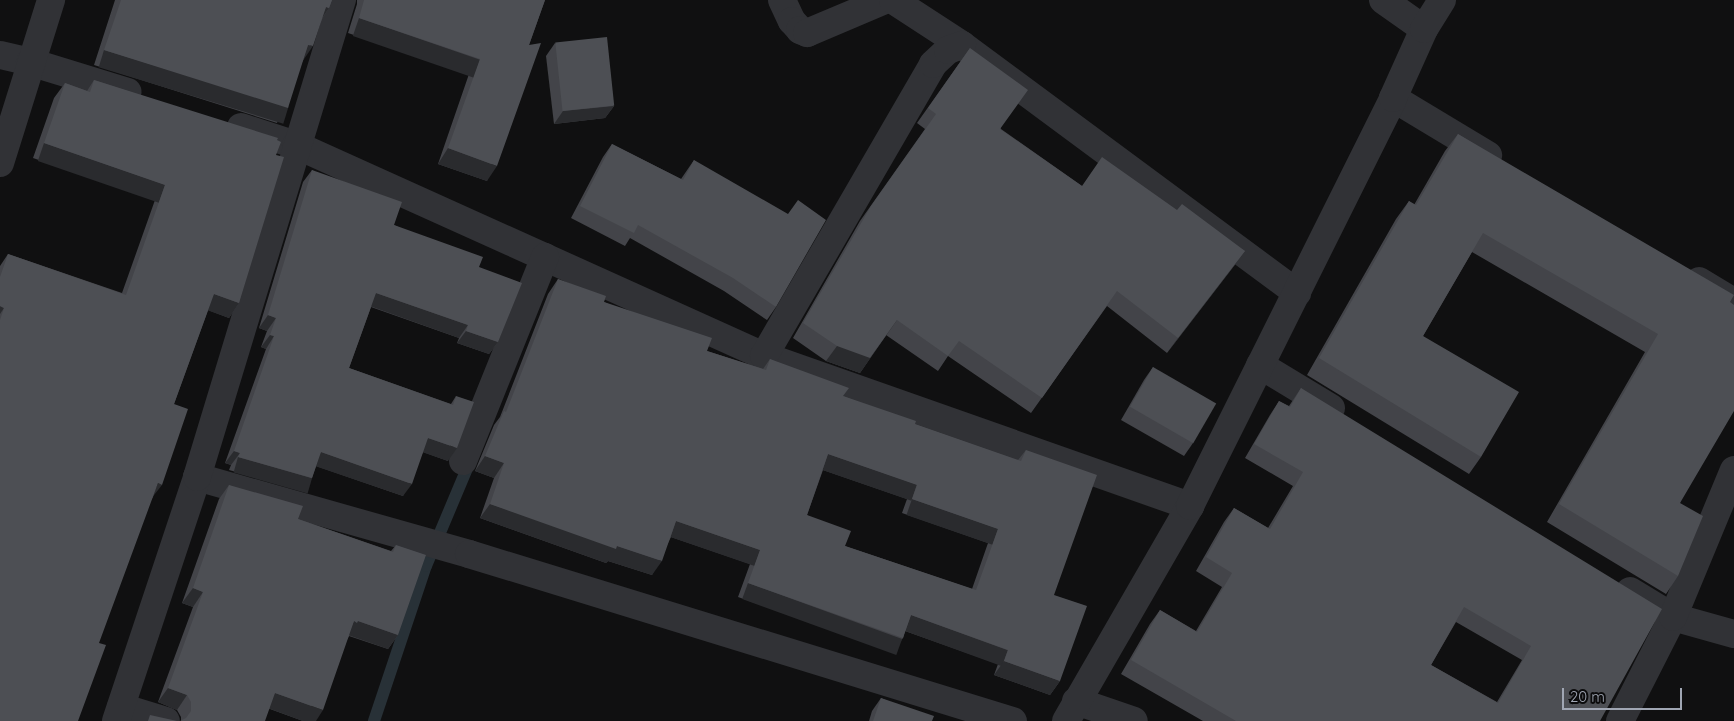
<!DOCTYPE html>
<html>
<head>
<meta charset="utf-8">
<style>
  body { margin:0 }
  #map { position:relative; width:1734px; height:721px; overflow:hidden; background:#101011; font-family:Quicksand,sans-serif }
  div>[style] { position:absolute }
  .stream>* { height:12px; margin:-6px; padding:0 6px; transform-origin:6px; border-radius:6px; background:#283137 }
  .street>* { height:28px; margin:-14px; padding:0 14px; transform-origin:14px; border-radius:14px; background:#313236 }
  .wall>* { inset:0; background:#434449 }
  .shaded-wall>* { inset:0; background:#2a2b2e; transform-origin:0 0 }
  .building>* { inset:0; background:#4d4f54; transform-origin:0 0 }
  span { translate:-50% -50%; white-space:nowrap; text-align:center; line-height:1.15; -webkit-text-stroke:4px #0b0b0c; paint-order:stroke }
  .scale { position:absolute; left:1562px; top:688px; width:120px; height:22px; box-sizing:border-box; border:2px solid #a0a6b3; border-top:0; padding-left:6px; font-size:15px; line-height:18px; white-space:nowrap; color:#a0a6b3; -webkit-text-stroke:4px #0b0b0c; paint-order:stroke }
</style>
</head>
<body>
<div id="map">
  <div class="stream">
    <i style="left:374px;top:721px;width:163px;rotate:-71.5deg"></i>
    <i style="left:426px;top:566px;width:116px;rotate:-67.2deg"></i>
  </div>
  <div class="street">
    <i style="left:782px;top:0;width:23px;rotate:65deg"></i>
    <i style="left:792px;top:21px;width:12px;rotate:48deg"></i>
    <i style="left:800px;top:30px;width:8px;rotate:23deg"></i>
    <i style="left:807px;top:33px;width:85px;rotate:-22.9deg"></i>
    <i style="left:893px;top:0;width:82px;rotate:33.1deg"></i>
    <i style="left:962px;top:45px;width:417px;rotate:36.5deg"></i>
    <i style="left:1383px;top:0;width:50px;rotate:35.3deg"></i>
    <i style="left:0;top:55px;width:31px;rotate:13deg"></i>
    <i style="left:30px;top:62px;width:102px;rotate:17deg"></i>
    <i style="left:1393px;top:98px;width:111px;rotate:31deg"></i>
    <i style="left:241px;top:127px;width:58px;rotate:18.1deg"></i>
    <i style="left:296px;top:145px;width:513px;rotate:24.27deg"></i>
    <i style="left:764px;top:356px;width:452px;rotate:19.4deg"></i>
    <i style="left:0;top:163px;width:171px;rotate:-72.6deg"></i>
    <i style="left:1699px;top:281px;width:41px;rotate:31deg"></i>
    <i style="left:764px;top:356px;width:337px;rotate:-59.9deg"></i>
    <i style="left:933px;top:64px;width:21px;rotate:-43deg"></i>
    <i style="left:948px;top:50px;width:15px;rotate:-20deg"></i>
    <i style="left:1260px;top:365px;width:83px;rotate:31.2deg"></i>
    <i style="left:463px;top:461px;width:220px;rotate:-68.1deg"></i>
    <i style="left:197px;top:477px;width:283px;rotate:15.8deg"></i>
    <i style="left:469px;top:554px;width:569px;rotate:17.07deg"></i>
    <i style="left:1630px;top:591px;width:50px;rotate:31.2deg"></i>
    <i style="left:1673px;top:617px;width:63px;rotate:15.6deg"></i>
    <i style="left:1076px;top:701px;width:61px;rotate:19deg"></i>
    <i style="left:121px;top:707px;width:47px;rotate:17.3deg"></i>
    <i style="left:116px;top:721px;width:257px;rotate:-71.6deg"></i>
    <i style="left:197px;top:477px;width:499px;rotate:-73.1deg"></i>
    <i style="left:1066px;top:721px;width:248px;rotate:-60deg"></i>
    <i style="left:1190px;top:506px;width:456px;rotate:-63.5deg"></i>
    <i style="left:1393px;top:98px;width:76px;rotate:-65.8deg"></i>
    <i style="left:1424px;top:29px;width:34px;rotate:-58deg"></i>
    <i style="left:1620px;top:721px;width:117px;rotate:-63deg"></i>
    <i style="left:1673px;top:617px;width:159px;rotate:-67.5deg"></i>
  </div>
  <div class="wall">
    <i style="clip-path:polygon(115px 0,332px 0,329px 8px,322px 19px,303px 60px,277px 123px,94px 65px)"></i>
    <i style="clip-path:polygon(357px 0,545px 0,529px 45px,487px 181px,438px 164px,469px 74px,348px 33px,357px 4px)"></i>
    <i style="clip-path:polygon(555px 43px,614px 106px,605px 118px,554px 124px,546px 56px)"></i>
    <i style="clip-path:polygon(970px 48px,1001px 129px,1082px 186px,1177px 210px,1245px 251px,1234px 266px,1167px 353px,1107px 306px,1031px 413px,948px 356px,938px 371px,886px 335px,860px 373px,826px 361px,793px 338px,860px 221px,925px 129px,917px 123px)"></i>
    <i style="clip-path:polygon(94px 80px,277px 140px,276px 155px,239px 303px,229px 318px,208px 310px,174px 404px,153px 497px,0 721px,0 266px,8px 254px,122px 293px,155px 200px,33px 158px,54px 98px,65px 83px,87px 91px)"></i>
    <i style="clip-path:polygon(1458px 134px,1730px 302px,1680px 503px,1678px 576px,1666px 594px,1547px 522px,1645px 352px,1472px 252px,1423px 336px,1481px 457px,1469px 474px,1307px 375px,1396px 219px,1409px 201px,1414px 205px,1445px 151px)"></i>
    <i style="clip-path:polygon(612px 144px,681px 179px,694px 160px,776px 307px,767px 320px,724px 291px,630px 238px,625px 246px,571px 218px,603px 157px)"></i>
    <i style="clip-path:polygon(312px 170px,394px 225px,479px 267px,498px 342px,489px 354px,457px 343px,459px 338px,371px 307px,349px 368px,451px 404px,456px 396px,448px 461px,423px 452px,403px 496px,316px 466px,312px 478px,303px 491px,229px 470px,231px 465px,225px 463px,266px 349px,261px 347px,267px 331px,259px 328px,303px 182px)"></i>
    <i style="clip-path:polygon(evenodd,558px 279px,604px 302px,707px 351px,763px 369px,770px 359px,843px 396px,915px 424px,1018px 460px,1026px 450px,1054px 595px,1060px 681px,1050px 695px,994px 675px,998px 664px,905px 631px,903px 638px,893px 652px,738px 597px,750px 564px,671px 537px,652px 575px,608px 561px,606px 563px,480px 518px,494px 478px,475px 471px,494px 425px,500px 417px,548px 294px,558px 279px,823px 470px,907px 499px,902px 513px,988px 543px,972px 589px,845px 546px,807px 515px,823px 470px)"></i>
    <i style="clip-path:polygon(1153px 367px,1193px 443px,1184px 456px,1121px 420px,1144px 380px)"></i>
    <i style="clip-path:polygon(evenodd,1301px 388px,1600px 721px,1203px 721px,1121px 674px,1150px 624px,1160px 610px,1196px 631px,1222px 587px,1196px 571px,1224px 522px,1234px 508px,1268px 528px,1293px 486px,1245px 458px,1270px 415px,1279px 401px,1289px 406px,1301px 388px,1456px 622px,1522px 660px,1497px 702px,1431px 665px,1456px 622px)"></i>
    <i style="clip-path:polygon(229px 485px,298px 519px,391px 551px,396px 545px,398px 635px,388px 649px,349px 636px,303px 721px,270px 709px,181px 721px,181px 717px,177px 710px,158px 702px,193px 607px,182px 603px,219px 499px)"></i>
    <i style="clip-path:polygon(881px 698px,932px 721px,869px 721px,872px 711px)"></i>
  </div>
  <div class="shaded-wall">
    <i style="clip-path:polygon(326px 7px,329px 8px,319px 23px)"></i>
    <i style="left:359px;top:18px;width:128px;height:19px;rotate:19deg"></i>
    <i style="clip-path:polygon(308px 45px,313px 46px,302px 62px)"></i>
    <i style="left:104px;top:50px;width:193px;height:18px;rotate:17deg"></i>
    <i style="clip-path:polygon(614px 106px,605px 118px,554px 124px,563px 111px)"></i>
    <i style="left:44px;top:143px;width:128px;height:19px;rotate:19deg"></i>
    <i style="clip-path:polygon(448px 148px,497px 166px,487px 181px,438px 164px)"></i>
    <i style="clip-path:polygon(1245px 251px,1234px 266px,1167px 353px,1178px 338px)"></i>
    <i style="clip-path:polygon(376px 293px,468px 325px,459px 338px,367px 305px)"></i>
    <i style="clip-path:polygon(214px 294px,239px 303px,229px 318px,204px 309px)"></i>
    <i style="clip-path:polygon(0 306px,4px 308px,0 314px)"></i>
    <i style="clip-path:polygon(268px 315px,276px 318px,267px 331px,259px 328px)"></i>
    <i style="clip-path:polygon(897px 320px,860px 373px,826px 361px,837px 346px)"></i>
    <i style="clip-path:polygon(466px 331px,498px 342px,489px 354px,457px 343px)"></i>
    <i style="clip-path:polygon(270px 335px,274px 336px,266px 349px,261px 347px)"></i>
    <i style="clip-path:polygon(428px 438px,457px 448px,448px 461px,419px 451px)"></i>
    <i style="clip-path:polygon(234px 451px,240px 453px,231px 465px,225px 463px)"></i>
    <i style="clip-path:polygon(321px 452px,412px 484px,403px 496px,312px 465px)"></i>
    <i style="left:828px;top:454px;width:94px;height:17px;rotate:19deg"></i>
    <i style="clip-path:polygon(485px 456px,504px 463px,494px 478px,475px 471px)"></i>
    <i style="left:238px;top:457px;width:77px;height:16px;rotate:16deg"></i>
    <i style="clip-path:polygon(158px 483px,162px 485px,151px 499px)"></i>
    <i style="left:912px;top:499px;width:91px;height:17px;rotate:19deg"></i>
    <i style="clip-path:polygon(490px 504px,617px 546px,662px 561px,652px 575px,608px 561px,606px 563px,480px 518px)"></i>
    <i style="left:676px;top:521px;width:89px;height:17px;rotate:19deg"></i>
    <i style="left:748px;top:583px;width:164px;height:17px;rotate:20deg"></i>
    <i style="clip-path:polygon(193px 588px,203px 592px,193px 607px,182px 603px)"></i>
    <i style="left:911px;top:615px;width:103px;height:17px;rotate:20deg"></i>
    <i style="clip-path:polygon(354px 621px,358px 621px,398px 635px,388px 649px,348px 635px)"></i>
    <i style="clip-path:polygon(1004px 661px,1060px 681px,1050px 695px,994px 675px)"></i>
    <i style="clip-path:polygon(168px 688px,187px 695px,177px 710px,158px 702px)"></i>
    <i style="clip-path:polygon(275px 693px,323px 710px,316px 721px,303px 721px,265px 707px)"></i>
  </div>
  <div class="building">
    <i style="clip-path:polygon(121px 0,332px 0,329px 8px,326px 7px,313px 46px,308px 45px,288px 108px,104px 50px)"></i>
    <i style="clip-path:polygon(364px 0,545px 0,529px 45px,541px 43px,497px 166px,448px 148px,480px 59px,359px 18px)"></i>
    <i style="left:607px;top:37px;width:69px;height:52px;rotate:84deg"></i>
    <i style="clip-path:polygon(970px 48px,1028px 90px,1000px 129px,1082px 186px,1102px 157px,1177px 210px,1182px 204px,1245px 251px,1178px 338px,1117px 291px,1042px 398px,959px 341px,948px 356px,897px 320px,870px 358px,837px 346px,803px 323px,871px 206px,936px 114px,928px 108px)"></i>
    <i style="clip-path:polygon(94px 80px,278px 138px,277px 140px,281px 142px,276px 155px,284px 157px,239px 303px,214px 294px,174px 404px,188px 409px,162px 485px,158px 483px,99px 643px,106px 645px,78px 721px,0 721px,0 320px,4px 308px,0 306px,0 277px,8px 254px,126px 295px,165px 185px,44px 143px,65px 83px,90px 92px)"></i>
    <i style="clip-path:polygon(1458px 134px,1734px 295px,1730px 302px,1734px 305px,1734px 411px,1680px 503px,1703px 516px,1678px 576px,1559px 504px,1658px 334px,1483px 233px,1423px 336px,1519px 392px,1481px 457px,1319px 358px,1409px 201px,1416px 205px)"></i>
    <i style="clip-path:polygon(612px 144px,683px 180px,694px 160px,788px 214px,798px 200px,826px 220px,776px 307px,733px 278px,638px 225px,634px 233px,580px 206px)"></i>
    <i style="clip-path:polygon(312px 170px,402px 202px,394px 225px,483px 257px,479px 267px,522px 283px,498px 342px,466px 331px,468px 325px,376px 293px,349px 368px,453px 405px,456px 396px,474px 402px,457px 448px,428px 438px,412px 484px,321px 452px,312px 478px,238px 457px,240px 453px,234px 451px,274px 336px,270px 335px,276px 318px,268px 315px)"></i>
    <i style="clip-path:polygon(evenodd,558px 279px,606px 296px,604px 302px,712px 338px,707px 351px,766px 370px,770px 359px,849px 388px,843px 396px,916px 421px,915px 424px,1021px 461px,1026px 450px,1097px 475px,1054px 595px,1087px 606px,1060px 681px,1004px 661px,1008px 650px,911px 615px,903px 638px,748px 583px,760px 550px,676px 521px,662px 561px,617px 546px,616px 549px,490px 504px,504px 463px,485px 456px,504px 411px,506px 412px,558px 279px,828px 454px,917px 485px,912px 499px,998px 529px,976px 590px,845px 546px,851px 531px,807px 515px,828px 454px)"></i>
    <i style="left:1153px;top:367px;width:73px;height:46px;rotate:30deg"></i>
    <i style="clip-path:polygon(evenodd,1301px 388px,1662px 609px,1600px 721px,1236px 721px,1131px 660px,1160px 610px,1197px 632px,1232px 573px,1206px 557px,1234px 508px,1270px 529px,1303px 472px,1254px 444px,1279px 401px,1290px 407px,1301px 388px,1464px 607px,1531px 646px,1498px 703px,1431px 665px,1464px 607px)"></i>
    <i style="clip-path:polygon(229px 485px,303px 506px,298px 519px,393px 552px,396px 545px,426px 555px,398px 635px,358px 621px,357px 623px,354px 621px,323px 710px,275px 693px,265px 721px,180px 721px,186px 718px,191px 711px,191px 702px,187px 695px,168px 688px,203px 592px,193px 588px)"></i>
    <i style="clip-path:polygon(881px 698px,934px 716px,932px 721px,873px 721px)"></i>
    <i style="clip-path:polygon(150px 715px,177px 721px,148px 721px)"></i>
  </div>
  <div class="scale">20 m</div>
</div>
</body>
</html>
